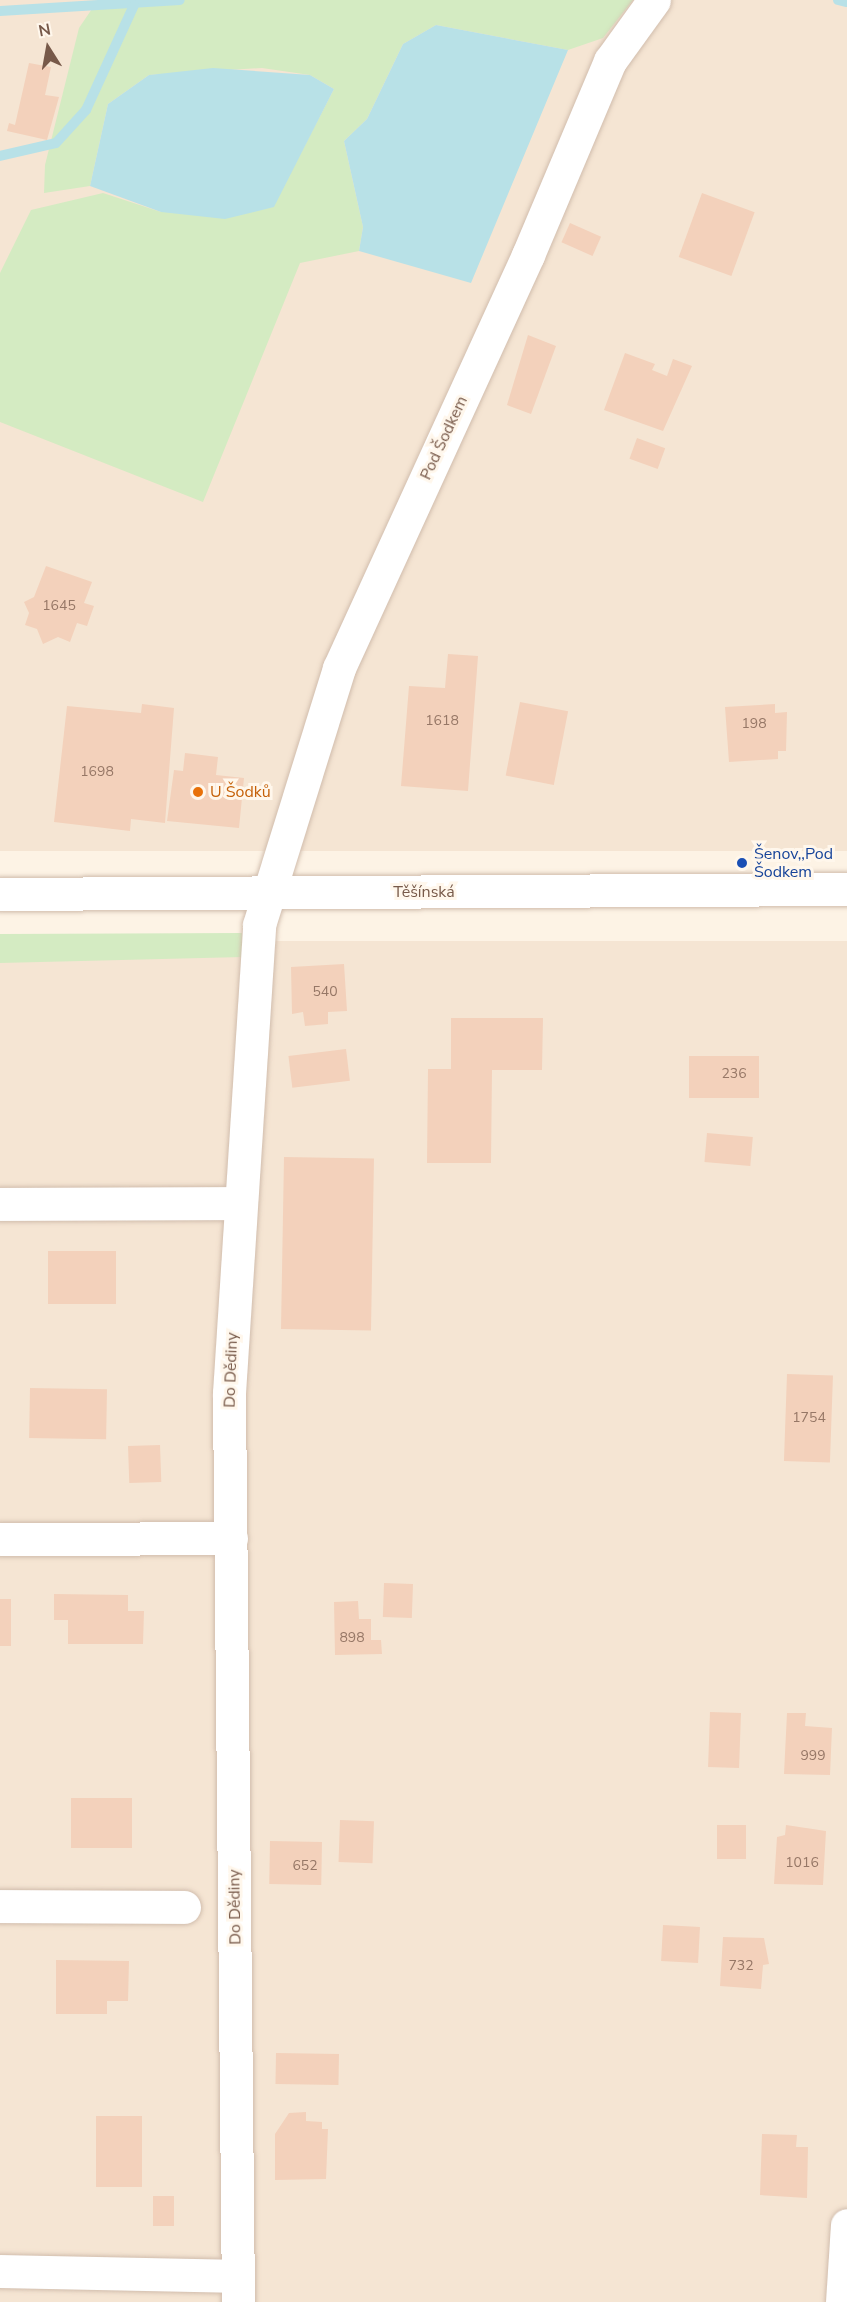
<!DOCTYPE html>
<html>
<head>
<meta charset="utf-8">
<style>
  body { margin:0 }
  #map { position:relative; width:847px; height:2302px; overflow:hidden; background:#fdf3e5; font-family:"Nunito Sans",sans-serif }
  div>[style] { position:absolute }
  .residential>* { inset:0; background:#f5e5d3; transform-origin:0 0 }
  .green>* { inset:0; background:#d4ebc2 }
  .water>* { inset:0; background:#b8e1e7 }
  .stream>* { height:10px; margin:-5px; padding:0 5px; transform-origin:5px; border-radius:5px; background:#b8e1e7 }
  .building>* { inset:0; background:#f3d1bb; transform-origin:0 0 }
  .roads { filter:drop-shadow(0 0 2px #d1bdad) drop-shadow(0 0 2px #d1bdad) }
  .minor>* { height:33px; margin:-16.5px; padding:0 16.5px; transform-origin:16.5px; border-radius:16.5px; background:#fff }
  .secondary>* { height:33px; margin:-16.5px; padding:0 16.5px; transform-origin:16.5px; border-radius:16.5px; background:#fff }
  .dots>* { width:16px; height:16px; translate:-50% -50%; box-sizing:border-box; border:3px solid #fff7ec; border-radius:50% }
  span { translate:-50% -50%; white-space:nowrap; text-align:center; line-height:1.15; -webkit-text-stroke:6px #fff7ec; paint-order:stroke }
  .number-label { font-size:14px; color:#967766 }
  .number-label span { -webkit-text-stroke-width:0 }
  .street-label { font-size:16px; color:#775949 }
  .food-label { font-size:16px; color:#c56008 }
  .left { translate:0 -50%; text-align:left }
  .transit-label { font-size:16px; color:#164399 }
  .north { position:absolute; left:18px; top:18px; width:60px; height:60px; -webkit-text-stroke:4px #fff7ec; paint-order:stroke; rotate:349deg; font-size:16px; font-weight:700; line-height:24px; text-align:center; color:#775949 }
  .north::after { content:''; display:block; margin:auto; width:21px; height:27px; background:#775949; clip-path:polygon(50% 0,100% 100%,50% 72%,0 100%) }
</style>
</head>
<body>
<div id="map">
  <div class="residential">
    <i style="left:0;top:0;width:847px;height:851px"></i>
    <i style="left:847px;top:941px;width:1361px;height:847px;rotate:90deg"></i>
  </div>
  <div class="green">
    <i style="clip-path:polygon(98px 0,633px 0,603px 38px,568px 50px,436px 25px,403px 44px,367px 119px,344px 141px,363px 227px,359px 251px,300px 263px,203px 502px,0 422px,0 273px,31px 210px,103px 193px,161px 212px,273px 207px,334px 89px,310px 75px,262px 68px,149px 75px,108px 104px,90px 186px,44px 193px,45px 165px,79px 28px)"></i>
    <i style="clip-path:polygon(242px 933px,243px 957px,0 963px,0 934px)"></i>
  </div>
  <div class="water">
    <i style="clip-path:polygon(436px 25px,568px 50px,471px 283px,359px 251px,363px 227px,344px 141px,367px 119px,403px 44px)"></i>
    <i style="clip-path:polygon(213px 68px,310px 75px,334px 89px,274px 207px,225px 219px,161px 212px,90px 186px,108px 104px,149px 75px)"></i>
  </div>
  <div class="stream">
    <i style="left:838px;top:0;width:9px;rotate:13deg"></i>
    <i style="left:0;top:11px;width:180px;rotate:-3.5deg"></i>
    <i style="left:0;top:156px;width:57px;rotate:-13.1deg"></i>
    <i style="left:56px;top:143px;width:45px;rotate:-47.7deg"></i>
    <i style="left:86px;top:110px;width:115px;rotate:-65.4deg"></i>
  </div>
  <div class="building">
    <i style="clip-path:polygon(29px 63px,51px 67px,45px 95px,59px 97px,47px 140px,7px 131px,9px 123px,15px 125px)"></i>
    <i style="left:702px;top:193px;width:56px;height:68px;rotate:20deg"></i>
    <i style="left:570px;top:223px;width:34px;height:21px;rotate:24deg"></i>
    <i style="clip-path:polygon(528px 335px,556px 346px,531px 414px,507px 405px)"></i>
    <i style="clip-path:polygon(625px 353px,655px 364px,652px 370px,667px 376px,673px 359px,692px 366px,663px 431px,604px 410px)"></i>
    <i style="left:637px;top:438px;width:30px;height:22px;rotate:20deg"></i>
    <i style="clip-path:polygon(46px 566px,92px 582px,84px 603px,94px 606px,87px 626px,77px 623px,70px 642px,58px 637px,43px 644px,37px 629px,25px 625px,29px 613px,24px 602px,34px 597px)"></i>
    <i style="clip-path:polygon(448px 654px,478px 656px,468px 791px,401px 786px,409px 686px,445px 688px)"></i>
    <i style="left:520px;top:702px;width:49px;height:75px;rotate:11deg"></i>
    <i style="clip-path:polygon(142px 704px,174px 708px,165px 823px,131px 819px,130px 831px,54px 822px,67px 706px,141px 713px)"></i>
    <i style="clip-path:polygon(775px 704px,775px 713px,787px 712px,786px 751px,778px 751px,778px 759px,729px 762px,725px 707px)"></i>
    <i style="clip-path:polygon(185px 753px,218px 757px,216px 775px,244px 778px,239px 828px,167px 821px,174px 770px,183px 771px)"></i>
    <i style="clip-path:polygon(344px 964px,347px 1011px,328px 1012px,328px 1024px,305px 1026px,303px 1012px,292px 1014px,291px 967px)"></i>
    <i style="clip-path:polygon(451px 1018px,543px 1018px,542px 1070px,492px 1070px,491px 1163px,427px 1163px,428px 1069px,451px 1069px)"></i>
    <i style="left:346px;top:1049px;width:32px;height:58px;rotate:83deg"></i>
    <i style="left:759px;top:1056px;width:42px;height:70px;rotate:90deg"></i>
    <i style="left:707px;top:1133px;width:46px;height:29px;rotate:5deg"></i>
    <i style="left:284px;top:1157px;width:90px;height:172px;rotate:1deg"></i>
    <i style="left:48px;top:1251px;width:68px;height:53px"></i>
    <i style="left:787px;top:1374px;width:46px;height:87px;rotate:2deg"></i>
    <i style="left:30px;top:1388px;width:77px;height:50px;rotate:1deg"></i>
    <i style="left:160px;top:1445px;width:37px;height:32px;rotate:88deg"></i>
    <i style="left:413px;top:1584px;width:34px;height:29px;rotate:92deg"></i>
    <i style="clip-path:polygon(54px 1594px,128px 1595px,128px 1611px,144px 1611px,143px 1644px,68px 1644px,68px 1620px,54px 1620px)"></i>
    <i style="left:0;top:1599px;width:11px;height:47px"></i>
    <i style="clip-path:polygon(358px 1601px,359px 1619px,371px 1619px,371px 1640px,381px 1640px,382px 1654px,335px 1655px,334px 1602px)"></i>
    <i style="left:710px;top:1712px;width:31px;height:55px;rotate:2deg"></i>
    <i style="clip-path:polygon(787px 1713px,806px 1713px,805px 1726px,832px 1728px,830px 1775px,784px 1774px)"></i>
    <i style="left:71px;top:1798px;width:61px;height:50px"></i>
    <i style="left:340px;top:1820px;width:34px;height:42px;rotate:2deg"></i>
    <i style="left:717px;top:1825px;width:29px;height:34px"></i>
    <i style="clip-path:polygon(786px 1825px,826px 1831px,823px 1885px,774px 1884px,777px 1837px,785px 1835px)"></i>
    <i style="left:270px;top:1841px;width:52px;height:43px;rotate:1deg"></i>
    <i style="left:663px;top:1925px;width:37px;height:36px;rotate:3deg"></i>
    <i style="clip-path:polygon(723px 1937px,764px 1938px,769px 1964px,763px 1965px,761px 1989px,720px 1986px)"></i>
    <i style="clip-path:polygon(56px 1960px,129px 1961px,128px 2001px,107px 2001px,107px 2014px,56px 2014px)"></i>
    <i style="left:276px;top:2053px;width:63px;height:31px;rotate:1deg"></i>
    <i style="clip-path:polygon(306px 2112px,306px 2121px,322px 2122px,322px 2129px,328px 2129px,326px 2179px,275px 2180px,275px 2134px,289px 2113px)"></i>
    <i style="left:96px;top:2116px;width:46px;height:71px"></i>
    <i style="clip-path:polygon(762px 2134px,797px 2135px,796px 2147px,808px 2147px,807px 2198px,760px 2195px)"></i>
    <i style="left:153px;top:2196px;width:21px;height:30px"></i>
  </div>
  <div class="roads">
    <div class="minor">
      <i style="left:0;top:1204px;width:241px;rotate:-0.2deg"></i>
      <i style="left:0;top:1539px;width:231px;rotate:-0.2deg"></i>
      <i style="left:0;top:1906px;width:184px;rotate:0.3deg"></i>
      <i style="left:0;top:2271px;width:238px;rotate:1.2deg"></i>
      <i style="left:238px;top:2302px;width:909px;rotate:-90.57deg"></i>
      <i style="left:229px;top:1393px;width:469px;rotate:-86.3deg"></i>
      <i style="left:259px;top:925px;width:269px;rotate:-72.7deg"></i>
      <i style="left:339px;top:668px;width:454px;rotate:-65.4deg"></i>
      <i style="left:528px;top:255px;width:211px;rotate:-67.1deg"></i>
      <i style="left:610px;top:61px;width:75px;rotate:-54.2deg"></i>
      <i style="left:842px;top:2302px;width:77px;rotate:-86.3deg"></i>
    </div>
    <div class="secondary">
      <i style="left:0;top:894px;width:847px;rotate:-0.34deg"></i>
    </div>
  </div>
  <div class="dots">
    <i style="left:198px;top:792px;background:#e8710a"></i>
    <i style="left:742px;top:863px;background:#1a4fb4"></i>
  </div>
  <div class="number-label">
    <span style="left:59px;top:606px">1645</span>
    <span style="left:442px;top:721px">1618</span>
    <span style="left:754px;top:724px">198</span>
    <span style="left:97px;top:772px">1698</span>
    <span style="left:325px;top:992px">540</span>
    <span style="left:734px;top:1074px">236</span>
    <span style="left:809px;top:1418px">1754</span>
    <span style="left:352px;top:1638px">898</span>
    <span style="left:813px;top:1756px">999</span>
    <span style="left:802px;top:1863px">1016</span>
    <span style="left:305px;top:1866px">652</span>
    <span style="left:741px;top:1966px">732</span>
  </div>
  <div class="street-label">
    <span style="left:444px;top:438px;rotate:-65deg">Pod Šodkem</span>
    <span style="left:424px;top:892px">Těšínská</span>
    <span style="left:231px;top:1370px;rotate:-88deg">Do Dědiny</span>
    <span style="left:235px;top:1907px;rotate:-91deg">Do Dědiny</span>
  </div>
  <div class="food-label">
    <span class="left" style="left:210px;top:792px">U Šodků</span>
  </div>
  <div class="transit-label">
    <span class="left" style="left:754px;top:863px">Šenov,,Pod<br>Šodkem</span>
  </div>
  <div class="north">N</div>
</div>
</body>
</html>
